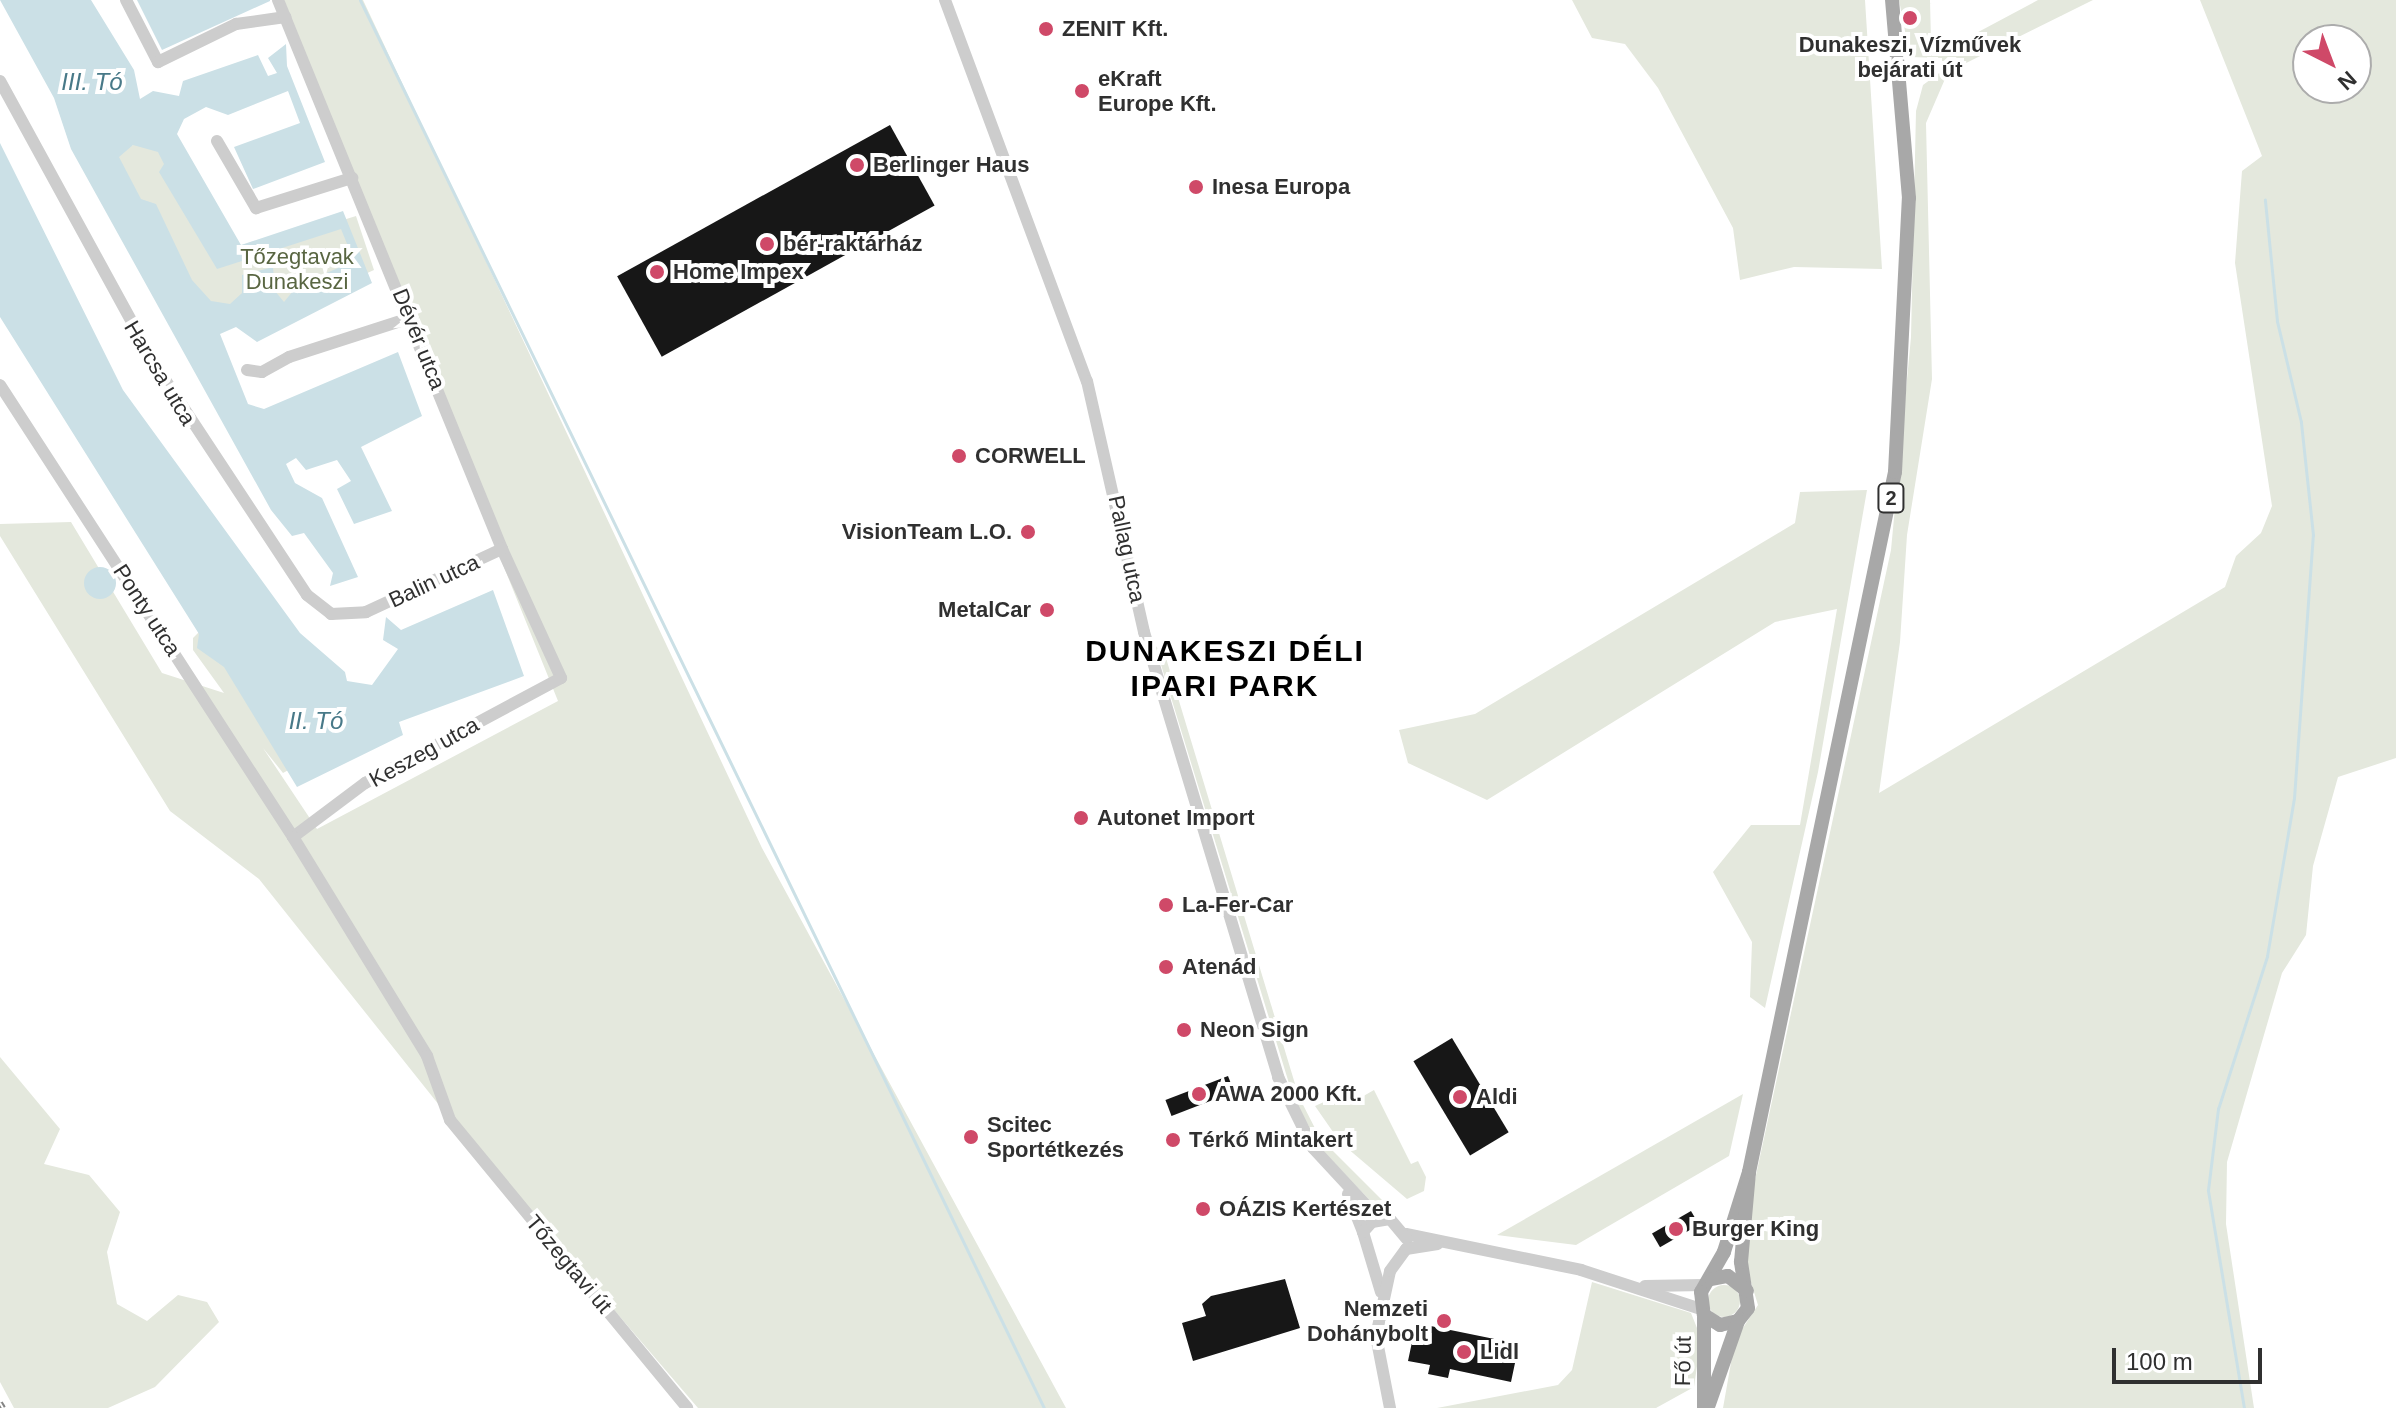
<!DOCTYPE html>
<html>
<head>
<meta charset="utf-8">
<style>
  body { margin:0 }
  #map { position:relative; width:2396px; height:1408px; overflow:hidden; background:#fff; font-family:Arial,sans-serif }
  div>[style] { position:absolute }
  .green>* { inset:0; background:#e4e8dd }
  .round { border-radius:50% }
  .water>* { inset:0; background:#cbe0e6 }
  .stream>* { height:3px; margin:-1.5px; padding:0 1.5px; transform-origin:1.5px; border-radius:1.5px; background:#cbe0e6 }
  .building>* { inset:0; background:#171717; transform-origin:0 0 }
  .minor>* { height:12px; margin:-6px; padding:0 6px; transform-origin:6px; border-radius:6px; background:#cdcdcd }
  .major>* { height:14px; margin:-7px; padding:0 7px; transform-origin:7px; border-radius:7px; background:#a8a8a8 }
  .rail>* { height:6px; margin-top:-3px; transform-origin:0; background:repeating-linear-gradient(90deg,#fff 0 9px,#858585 0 18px); box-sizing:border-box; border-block:2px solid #858585 }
  .dots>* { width:22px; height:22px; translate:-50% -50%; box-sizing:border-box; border:4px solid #fff; border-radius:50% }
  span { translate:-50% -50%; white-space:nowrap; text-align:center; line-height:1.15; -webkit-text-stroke:8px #fff; paint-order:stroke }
  .shield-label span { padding:2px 6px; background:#fff; border:2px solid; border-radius:6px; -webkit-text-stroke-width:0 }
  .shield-label { font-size:20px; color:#303030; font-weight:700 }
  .poi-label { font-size:22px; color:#303030; font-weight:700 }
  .left { translate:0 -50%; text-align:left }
  .right { translate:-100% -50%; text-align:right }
  .park-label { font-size:22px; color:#596642 }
  .street-label { font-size:22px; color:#303030 }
  .water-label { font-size:24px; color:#487988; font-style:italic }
  .district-label { font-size:30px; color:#000; font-weight:700; letter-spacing:2px }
  .north { position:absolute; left:2292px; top:24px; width:80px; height:80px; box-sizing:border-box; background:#fff; border:2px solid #acacac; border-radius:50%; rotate:138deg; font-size:22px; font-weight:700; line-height:32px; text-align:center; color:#303030 }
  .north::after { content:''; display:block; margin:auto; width:28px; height:36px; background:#cf4968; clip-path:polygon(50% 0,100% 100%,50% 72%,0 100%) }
  .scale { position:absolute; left:2112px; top:1348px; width:150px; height:36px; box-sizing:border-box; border:4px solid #303030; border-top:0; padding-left:10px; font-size:24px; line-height:28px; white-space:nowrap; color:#303030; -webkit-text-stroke:6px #fff; paint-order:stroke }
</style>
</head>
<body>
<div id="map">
  <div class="green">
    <i style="clip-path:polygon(275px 0,363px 0,762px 848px,1066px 1408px,698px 1408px,443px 1110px,259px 879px,170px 811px,0 536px,0 524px,71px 522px,162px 673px,224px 693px,193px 650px,193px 638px,225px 606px,376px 722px,283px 773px,263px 748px,317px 829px,558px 701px)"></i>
    <i style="clip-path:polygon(1572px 0,1865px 0,1882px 269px,1794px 267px,1740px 280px,1733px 228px,1658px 88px,1625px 44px,1592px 38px)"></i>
    <i style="clip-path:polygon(evenodd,1899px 0,1930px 0,1931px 42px,1952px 46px,2038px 0,2093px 0,1948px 72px,1926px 123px,1932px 379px,1907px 535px,1900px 642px,1879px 793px,2225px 587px,2236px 556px,2261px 533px,2272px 506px,2235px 263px,2242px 171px,2262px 156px,2200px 0,2396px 0,2396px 758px,2338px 777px,2313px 866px,2306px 935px,2282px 973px,2227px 1162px,2226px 1224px,2254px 1408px,1723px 1408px,1735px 1340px,1758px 1305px,1746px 1266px,1753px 1189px,1891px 550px,1911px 337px,1916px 111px,1923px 85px,1942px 71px,1942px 58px,1910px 57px,1899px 0,2308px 40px,2356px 40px,2356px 88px,2308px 88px,2308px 40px)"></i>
    <i style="clip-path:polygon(157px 139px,221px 258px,356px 216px,374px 270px,277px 314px,196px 322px,106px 152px)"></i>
    <i style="clip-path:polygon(1867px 490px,1818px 772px,1765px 1008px,1750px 997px,1752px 942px,1713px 872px,1751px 825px,1800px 825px,1837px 609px,1775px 622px,1487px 800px,1408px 763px,1399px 730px,1475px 714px,1795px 523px,1800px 492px)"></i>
    <i style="clip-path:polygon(1155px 645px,1166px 658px,1299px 1097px,1320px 1138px,1385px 1203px,1379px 1210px,1324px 1152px,1295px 1103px)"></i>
    <i style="clip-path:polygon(0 1057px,60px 1129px,44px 1164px,89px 1175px,120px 1212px,107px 1252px,117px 1304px,147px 1321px,178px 1295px,207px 1302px,219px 1322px,155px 1387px,108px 1408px,14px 1408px,0 1382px)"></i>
    <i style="clip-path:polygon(1374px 1090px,1411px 1164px,1418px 1161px,1426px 1177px,1424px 1191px,1407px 1199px,1340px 1142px,1315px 1106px,1346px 1092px,1353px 1102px)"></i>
    <i style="clip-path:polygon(1743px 1094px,1729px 1156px,1576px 1245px,1497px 1235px)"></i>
    <i style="clip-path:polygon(1592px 1282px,1691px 1313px,1701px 1338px,1694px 1387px,1656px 1408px,1437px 1408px,1558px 1385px,1572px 1370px)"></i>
    <i class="round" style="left:1708px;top:1285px;width:32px;height:32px"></i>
  </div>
  <div class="water">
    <i style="clip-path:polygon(evenodd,0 0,91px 0,134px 70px,140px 99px,153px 91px,179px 96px,183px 81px,258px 55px,268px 76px,277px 73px,268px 58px,286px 44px,287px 66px,325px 162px,253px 189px,234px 147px,300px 123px,288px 91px,228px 115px,206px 107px,184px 119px,177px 134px,241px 245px,343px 211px,372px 283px,257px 342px,236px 327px,220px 334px,248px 404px,264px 409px,398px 352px,422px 416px,361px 447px,392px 511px,354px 524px,337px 489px,351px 481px,337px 460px,306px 470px,296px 458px,286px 464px,295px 483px,322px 498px,358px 577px,330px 586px,333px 573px,304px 533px,292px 536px,271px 510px,71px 149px,54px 98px,0 0,133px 145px,158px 152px,164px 164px,159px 172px,217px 269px,341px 229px,354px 261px,297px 286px,284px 302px,275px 291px,273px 267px,242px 275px,242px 293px,230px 304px,211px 301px,192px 280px,156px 204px,141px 199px,119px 157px,133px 145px)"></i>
    <i style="clip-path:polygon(137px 0,270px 0,270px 1px,162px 50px)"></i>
    <i style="clip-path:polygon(0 143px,123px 390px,300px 633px,345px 672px,347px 681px,372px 685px,398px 649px,383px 640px,386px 617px,401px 630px,493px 590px,524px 676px,399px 722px,403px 735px,297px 787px,224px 667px,197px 648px,199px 634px,0 317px)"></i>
    <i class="round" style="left:84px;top:567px;width:32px;height:32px"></i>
  </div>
  <div class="stream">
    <i style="left:360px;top:0;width:1565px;rotate:64.09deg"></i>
    <i style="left:2244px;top:1408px;width:221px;rotate:-99.4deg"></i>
    <i style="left:2208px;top:1190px;width:82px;rotate:-83deg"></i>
    <i style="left:2218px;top:1109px;width:161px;rotate:-72.2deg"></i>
    <i style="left:2267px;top:956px;width:160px;rotate:-80.3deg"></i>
    <i style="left:2294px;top:798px;width:264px;rotate:-85.9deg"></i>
    <i style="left:2313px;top:535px;width:114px;rotate:-96.1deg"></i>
    <i style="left:2301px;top:422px;width:104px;rotate:-103.4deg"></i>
    <i style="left:2277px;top:321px;width:122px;rotate:-95.7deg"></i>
  </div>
  <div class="building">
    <i style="left:890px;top:125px;width:92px;height:312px;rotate:61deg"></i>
    <i style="left:1452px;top:1038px;width:110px;height:45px;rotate:59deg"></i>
    <i style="left:1228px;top:1076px;width:17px;height:67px;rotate:69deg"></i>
    <i style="left:1691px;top:1211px;width:16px;height:45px;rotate:60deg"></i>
    <i style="clip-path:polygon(1285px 1279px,1300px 1328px,1193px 1361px,1182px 1323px,1206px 1316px,1202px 1304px,1211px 1296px)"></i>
    <i style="clip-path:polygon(1416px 1323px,1519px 1344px,1511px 1382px,1450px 1369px,1448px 1378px,1428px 1374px,1430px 1365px,1408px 1361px)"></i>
  </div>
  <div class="minor">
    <i style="left:126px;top:0;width:70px;rotate:62.7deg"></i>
    <i style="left:158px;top:62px;width:87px;rotate:-26deg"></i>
    <i style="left:236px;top:24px;width:50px;rotate:-8deg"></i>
    <i style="left:278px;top:0;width:593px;rotate:67.8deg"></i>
    <i style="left:502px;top:549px;width:142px;rotate:65.4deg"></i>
    <i style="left:561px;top:678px;width:222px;rotate:151.8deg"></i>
    <i style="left:365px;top:783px;width:90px;rotate:143.1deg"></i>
    <i style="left:945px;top:0;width:407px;rotate:69.6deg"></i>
    <i style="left:1087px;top:381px;width:257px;rotate:77.2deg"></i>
    <i style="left:1144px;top:632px;width:465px;rotate:73.2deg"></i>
    <i style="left:1278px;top:1077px;width:79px;rotate:63.8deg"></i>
    <i style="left:1313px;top:1148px;width:97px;rotate:47.1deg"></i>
    <i style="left:0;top:81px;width:325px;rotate:61.3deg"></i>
    <i style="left:156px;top:366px;width:274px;rotate:56.6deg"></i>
    <i style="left:307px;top:595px;width:31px;rotate:38deg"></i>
    <i style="left:331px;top:614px;width:35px;rotate:-3deg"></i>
    <i style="left:366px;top:612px;width:150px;rotate:-24.9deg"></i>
    <i style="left:217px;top:141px;width:78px;rotate:59.8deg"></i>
    <i style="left:256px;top:208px;width:101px;rotate:-17.4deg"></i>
    <i style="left:247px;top:370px;width:15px;rotate:8deg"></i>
    <i style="left:262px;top:372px;width:31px;rotate:-29deg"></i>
    <i style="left:289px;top:357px;width:127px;rotate:-17.9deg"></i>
    <i style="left:0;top:385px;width:539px;rotate:57.05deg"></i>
    <i style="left:293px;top:837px;width:257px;rotate:58.5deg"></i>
    <i style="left:427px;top:1056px;width:68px;rotate:70.2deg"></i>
    <i style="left:450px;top:1120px;width:373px;rotate:50.5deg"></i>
    <i style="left:1348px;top:1194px;width:41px;rotate:68.5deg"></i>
    <i style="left:1406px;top:1234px;width:179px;rotate:11.6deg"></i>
    <i style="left:1581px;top:1270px;width:126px;rotate:18deg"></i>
    <i style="left:1645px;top:1286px;width:60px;rotate:-1deg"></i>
    <i style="left:1381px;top:1292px;width:63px;rotate:-106.7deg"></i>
    <i style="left:1363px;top:1232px;width:13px;rotate:-48deg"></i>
    <i style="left:1372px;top:1222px;width:18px;rotate:-9deg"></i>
    <i style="left:1390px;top:1219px;width:26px;rotate:50deg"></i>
    <i style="left:1390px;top:1408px;width:73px;rotate:-101deg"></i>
    <i style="left:1376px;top:1336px;width:66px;rotate:-77.8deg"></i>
    <i style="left:1390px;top:1271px;width:27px;rotate:-54deg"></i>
    <i style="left:1406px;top:1249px;width:32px;rotate:-9deg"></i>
  </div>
  <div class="major">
    <i style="left:1749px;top:1172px;width:84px;rotate:107.4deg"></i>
    <i style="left:1724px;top:1252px;width:46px;rotate:119.9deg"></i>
    <i style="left:1701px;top:1292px;width:23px;rotate:83deg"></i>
    <i style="left:1704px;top:1315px;width:19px;rotate:32deg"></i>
    <i style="left:1720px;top:1325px;width:18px;rotate:-13deg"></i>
    <i style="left:1738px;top:1321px;width:16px;rotate:-52deg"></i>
    <i style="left:1748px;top:1308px;width:47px;rotate:-98.7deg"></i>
    <i style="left:1741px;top:1262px;width:90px;rotate:-84.9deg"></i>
    <i style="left:1749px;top:1172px;width:715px;rotate:-78.22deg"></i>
    <i style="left:1895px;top:472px;width:274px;rotate:-87.1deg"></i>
    <i style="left:1909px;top:198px;width:199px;rotate:-94.9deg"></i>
    <i style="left:1712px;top:1279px;width:16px;rotate:-11deg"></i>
    <i style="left:1728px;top:1276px;width:24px;rotate:38deg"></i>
    <i style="left:1709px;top:1404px;width:88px;rotate:-70.7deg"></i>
    <i style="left:1704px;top:1408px;width:93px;rotate:-90deg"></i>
  </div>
  <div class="rail">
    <i style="left:0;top:1403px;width:6px;rotate:59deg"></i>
  </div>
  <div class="dots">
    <i style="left:1910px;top:18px;background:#cf4968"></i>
    <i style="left:1046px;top:29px;background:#cf4968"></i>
    <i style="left:1082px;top:91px;background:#cf4968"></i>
    <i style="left:857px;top:165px;background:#cf4968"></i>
    <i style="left:1196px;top:187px;background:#cf4968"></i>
    <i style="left:767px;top:244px;background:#cf4968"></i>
    <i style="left:657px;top:272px;background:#cf4968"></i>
    <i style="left:959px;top:456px;background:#cf4968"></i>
    <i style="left:1028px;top:532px;background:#cf4968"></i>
    <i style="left:1047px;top:610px;background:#cf4968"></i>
    <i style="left:1081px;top:818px;background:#cf4968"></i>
    <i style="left:1166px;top:905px;background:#cf4968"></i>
    <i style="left:1166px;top:967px;background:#cf4968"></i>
    <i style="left:1184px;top:1030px;background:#cf4968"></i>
    <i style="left:1199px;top:1094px;background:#cf4968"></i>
    <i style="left:1460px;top:1097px;background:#cf4968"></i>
    <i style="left:971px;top:1137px;background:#cf4968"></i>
    <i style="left:1173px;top:1140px;background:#cf4968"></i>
    <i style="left:1203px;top:1209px;background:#cf4968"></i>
    <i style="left:1676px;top:1229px;background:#cf4968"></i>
    <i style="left:1444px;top:1321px;background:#cf4968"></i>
    <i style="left:1464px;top:1352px;background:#cf4968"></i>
  </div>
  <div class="shield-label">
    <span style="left:1891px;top:498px">2</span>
  </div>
  <div class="poi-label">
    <span class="left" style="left:1062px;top:29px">ZENIT Kft.</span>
    <span style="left:1910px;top:57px">Dunakeszi, Vízművek<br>bejárati út</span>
    <span class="left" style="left:1098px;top:91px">eKraft<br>Europe Kft.</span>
    <span class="left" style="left:873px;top:165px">Berlinger Haus</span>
    <span class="left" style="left:1212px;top:187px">Inesa Europa</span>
    <span class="left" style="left:783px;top:244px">bér-raktárház</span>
    <span class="left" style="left:673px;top:272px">Home Impex</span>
    <span class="left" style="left:975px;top:456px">CORWELL</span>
    <span class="right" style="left:1012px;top:532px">VisionTeam L.O.</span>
    <span class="right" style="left:1031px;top:610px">MetalCar</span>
    <span class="left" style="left:1097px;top:818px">Autonet Import</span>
    <span class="left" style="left:1182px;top:905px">La-Fer-Car</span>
    <span class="left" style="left:1182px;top:967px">Atenád</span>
    <span class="left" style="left:1200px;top:1030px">Neon Sign</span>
    <span class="left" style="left:1215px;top:1094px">AWA 2000 Kft.</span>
    <span class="left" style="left:1476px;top:1097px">Aldi</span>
    <span class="left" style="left:987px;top:1137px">Scitec<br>Sportétkezés</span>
    <span class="left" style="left:1189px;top:1140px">Térkő Mintakert</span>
    <span class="left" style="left:1219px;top:1209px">OÁZIS Kertészet</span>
    <span class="left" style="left:1692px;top:1229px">Burger King</span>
    <span class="right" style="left:1428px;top:1321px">Nemzeti<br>Dohánybolt</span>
    <span class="left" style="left:1480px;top:1352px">Lidl</span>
  </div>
  <div class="park-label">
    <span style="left:297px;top:269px">Tőzegtavak<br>Dunakeszi</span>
  </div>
  <div class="street-label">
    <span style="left:419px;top:339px;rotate:68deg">Dévér utca</span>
    <span style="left:160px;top:373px;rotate:59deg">Harcsa utca</span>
    <span style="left:1127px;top:549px;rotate:78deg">Pallag utca</span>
    <span style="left:434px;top:581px;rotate:-25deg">Balin utca</span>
    <span style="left:147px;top:610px;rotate:57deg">Ponty utca</span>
    <span style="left:424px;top:752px;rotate:-29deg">Keszeg utca</span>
    <span style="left:569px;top:1264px;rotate:50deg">Tőzegtavi út</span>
    <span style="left:1683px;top:1361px;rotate:-89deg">Fő út</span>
  </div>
  <div class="water-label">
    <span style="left:92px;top:82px">III. Tó</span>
    <span style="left:316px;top:721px">II. Tó</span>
  </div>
  <div class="district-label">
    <span style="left:1225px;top:668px">DUNAKESZI DÉLI<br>IPARI PARK</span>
  </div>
  <div class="north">N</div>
  <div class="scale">100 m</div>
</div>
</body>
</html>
